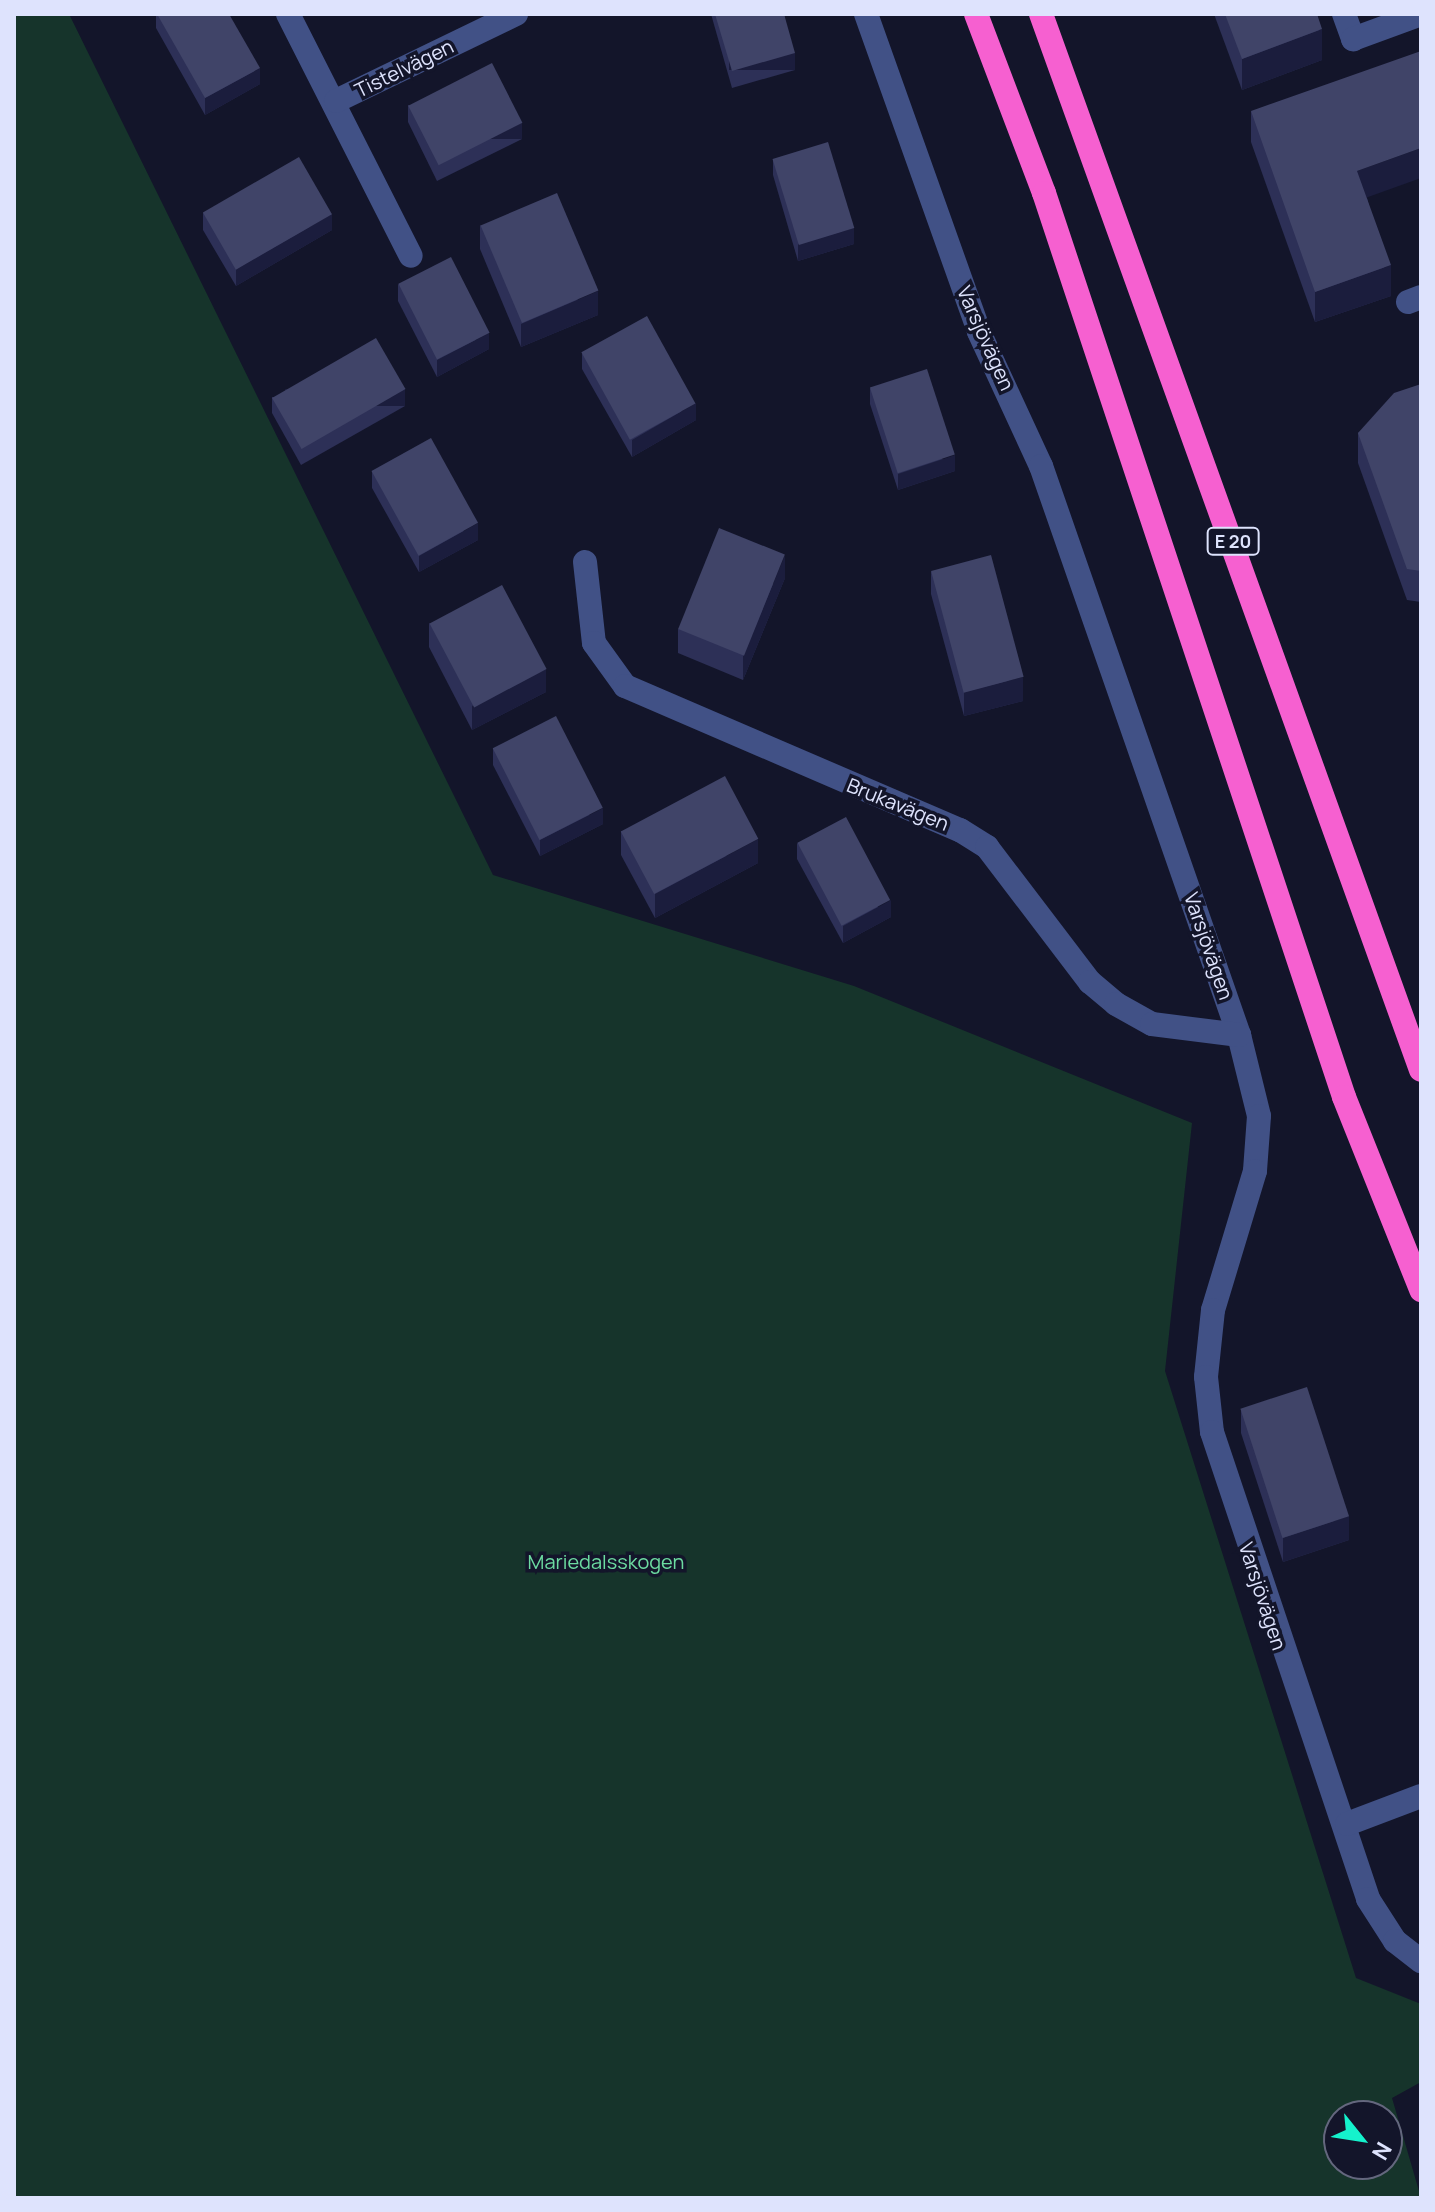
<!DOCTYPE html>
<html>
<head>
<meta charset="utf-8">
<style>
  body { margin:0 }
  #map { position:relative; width:1435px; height:2212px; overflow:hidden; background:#13152a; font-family:Manrope,sans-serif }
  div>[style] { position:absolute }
  .green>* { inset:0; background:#16342b }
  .minor>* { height:24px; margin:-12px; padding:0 12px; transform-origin:12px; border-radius:12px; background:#415186 }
  .highway>* { height:24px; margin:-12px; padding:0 12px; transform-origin:12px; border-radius:12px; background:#f660d0 }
  .wall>* { inset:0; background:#2d3057 }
  .shaded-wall>* { inset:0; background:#1b1d3d; transform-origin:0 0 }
  .building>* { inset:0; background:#404468; transform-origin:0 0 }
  span { translate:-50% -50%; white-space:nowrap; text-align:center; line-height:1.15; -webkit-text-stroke:7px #13152a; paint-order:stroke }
  .shield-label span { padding:2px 6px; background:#13152a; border:2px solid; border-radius:6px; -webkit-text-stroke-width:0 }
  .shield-label { font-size:18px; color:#dee3fd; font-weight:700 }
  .street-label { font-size:20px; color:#dee3fd }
  .park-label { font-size:20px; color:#6cdba1 }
  .frame { position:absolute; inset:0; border:16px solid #dee3fd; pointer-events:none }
  .north { position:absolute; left:1323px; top:2100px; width:80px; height:80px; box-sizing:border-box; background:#13152a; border:2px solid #64677e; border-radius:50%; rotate:120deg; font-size:22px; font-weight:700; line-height:32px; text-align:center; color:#dee3fd }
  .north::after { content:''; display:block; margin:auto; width:28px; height:36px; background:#15f2cc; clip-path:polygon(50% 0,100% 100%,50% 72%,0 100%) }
</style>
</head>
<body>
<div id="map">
  <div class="green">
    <i style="clip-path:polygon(evenodd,14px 14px,69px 14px,493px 875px,854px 986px,1192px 1123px,1165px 1371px,1356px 1978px,1421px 2004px,1421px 2082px,1392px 2098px,1421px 2198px,14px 2198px,14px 14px,1339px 2116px,1387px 2116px,1387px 2164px,1339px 2164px,1339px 2116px)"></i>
  </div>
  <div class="minor">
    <i style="left:288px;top:14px;width:271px;rotate:63.1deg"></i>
    <i style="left:866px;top:14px;width:337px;rotate:70.4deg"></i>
    <i style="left:979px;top:332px;width:148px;rotate:65.2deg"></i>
    <i style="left:1041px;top:466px;width:602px;rotate:70.81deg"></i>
    <i style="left:1239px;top:1035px;width:83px;rotate:76.1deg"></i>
    <i style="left:1259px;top:1116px;width:55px;rotate:94.2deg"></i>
    <i style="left:1255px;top:1171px;width:145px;rotate:106.8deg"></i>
    <i style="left:1213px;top:1310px;width:67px;rotate:96deg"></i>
    <i style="left:1206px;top:1377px;width:55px;rotate:83.8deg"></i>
    <i style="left:1212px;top:1432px;width:492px;rotate:71.5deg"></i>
    <i style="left:1368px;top:1899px;width:50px;rotate:57.3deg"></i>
    <i style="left:1395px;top:1941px;width:33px;rotate:38deg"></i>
    <i style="left:1344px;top:14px;width:27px;rotate:70deg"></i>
    <i style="left:1353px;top:39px;width:72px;rotate:-20.2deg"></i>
    <i style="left:336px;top:101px;width:200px;rotate:-25.8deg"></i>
    <i style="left:1408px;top:302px;width:14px;rotate:-21deg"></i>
    <i style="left:585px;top:562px;width:81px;rotate:83.7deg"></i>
    <i style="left:594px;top:643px;width:53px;rotate:54.2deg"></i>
    <i style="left:625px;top:686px;width:365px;rotate:23.3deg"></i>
    <i style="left:960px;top:830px;width:32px;rotate:32deg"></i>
    <i style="left:987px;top:847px;width:170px;rotate:52.7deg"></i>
    <i style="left:1090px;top:982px;width:34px;rotate:40deg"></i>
    <i style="left:1116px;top:1004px;width:41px;rotate:29.1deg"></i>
    <i style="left:1152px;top:1024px;width:88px;rotate:7.2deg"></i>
    <i style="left:1347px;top:1824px;width:79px;rotate:-20.7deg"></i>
  </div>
  <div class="highway">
    <i style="left:976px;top:14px;width:191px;rotate:69.2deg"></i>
    <i style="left:1044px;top:193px;width:952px;rotate:71.64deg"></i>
    <i style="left:1344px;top:1097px;width:208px;rotate:68.2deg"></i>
    <i style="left:1041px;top:14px;width:1122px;rotate:70.21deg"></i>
  </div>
  <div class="wall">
    <i style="clip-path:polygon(156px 14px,229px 14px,260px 84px,205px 115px,156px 28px)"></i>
    <i style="clip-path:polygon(711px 14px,784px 14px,795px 70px,732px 88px)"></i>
    <i style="clip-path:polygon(1214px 14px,1317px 14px,1322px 60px,1242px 90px)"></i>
    <i style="clip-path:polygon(408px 105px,522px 139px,437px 181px,408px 122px)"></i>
    <i style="clip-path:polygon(1251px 111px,1367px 198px,1391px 296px,1315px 322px,1251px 142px)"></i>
    <i style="clip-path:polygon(773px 159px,854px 244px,798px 261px,773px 175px)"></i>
    <i style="clip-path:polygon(203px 213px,332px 230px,236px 286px,203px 230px)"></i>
    <i style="clip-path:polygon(480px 225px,598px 315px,521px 347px,480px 249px)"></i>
    <i style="clip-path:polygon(398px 284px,489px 349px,437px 377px,398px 301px)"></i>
    <i style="clip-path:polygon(582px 353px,696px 420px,632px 457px,582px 369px)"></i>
    <i style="clip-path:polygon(1421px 384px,1421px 602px,1407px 600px,1358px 463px,1358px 433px)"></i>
    <i style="clip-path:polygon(870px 388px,955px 471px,898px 490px,870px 404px)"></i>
    <i style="clip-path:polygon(272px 397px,405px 406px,301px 465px,272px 413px)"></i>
    <i style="clip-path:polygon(372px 471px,478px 540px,419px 572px,372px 488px)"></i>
    <i style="clip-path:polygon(931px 571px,1023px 701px,964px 716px,931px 594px)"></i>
    <i style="clip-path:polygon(785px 578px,743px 680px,678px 653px,678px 629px)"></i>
    <i style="clip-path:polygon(429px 623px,546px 692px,472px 730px,429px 647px)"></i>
    <i style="clip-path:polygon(493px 748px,603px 824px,540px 856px,493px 765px)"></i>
    <i style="clip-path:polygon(621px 831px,758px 863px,655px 918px,621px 855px)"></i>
    <i style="clip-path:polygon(797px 843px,891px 917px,843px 943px,797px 859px)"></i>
    <i style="clip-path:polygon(1241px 1409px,1349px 1540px,1283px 1562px,1241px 1433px)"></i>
  </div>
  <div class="shaded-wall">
    <i style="clip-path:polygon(1322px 29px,1322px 60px,1242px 90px,1242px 59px)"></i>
    <i style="left:795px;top:53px;width:17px;height:66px;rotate:90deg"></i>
    <i style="clip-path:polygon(260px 68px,260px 84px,205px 115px,205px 98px)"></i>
    <i style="left:522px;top:123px;width:16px;height:95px;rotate:90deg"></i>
    <i style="clip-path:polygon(1421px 148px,1421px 178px,1357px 201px,1357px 171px)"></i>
    <i style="clip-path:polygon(332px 214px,332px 230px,236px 286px,236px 269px)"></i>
    <i style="clip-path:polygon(854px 228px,854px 244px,798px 261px,798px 244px)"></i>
    <i style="clip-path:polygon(1391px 265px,1391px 296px,1315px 322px,1315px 292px)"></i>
    <i style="clip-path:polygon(598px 291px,598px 315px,521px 347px,521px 324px)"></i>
    <i style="clip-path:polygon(489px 333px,489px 349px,437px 377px,437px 360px)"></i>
    <i style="left:405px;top:389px;width:17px;height:120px;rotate:90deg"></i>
    <i style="clip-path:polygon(696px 403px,696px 420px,632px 457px,632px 440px)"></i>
    <i style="clip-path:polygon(955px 455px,955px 471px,898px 490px,898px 474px)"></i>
    <i style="clip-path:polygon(478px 523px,478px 540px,419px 572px,419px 556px)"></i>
    <i style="clip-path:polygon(785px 555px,785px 578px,743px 680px,743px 656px)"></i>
    <i style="clip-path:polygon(546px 669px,546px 692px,472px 730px,472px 706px)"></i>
    <i style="clip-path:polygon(1023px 677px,1023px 701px,964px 716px,964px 692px)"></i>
    <i style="clip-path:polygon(603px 808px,603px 824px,540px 856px,540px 840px)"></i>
    <i style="clip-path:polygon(758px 839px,758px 863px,655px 918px,655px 894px)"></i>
    <i style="clip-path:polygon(891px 900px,891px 917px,843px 943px,843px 926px)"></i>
    <i style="clip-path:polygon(1349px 1516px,1349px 1540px,1283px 1562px,1283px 1538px)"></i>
  </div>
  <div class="building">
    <i style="clip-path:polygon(157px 14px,229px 14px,260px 68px,205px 98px)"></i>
    <i style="clip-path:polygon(715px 14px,784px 14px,795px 53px,732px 71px)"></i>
    <i style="clip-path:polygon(1225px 14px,1317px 14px,1322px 29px,1242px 59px)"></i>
    <i style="clip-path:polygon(1421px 51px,1421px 148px,1357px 171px,1391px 265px,1315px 292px,1251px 111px)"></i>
    <i style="left:492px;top:63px;width:67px;height:94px;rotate:63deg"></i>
    <i style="left:828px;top:142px;width:90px;height:58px;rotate:73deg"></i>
    <i style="left:299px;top:157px;width:66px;height:111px;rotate:60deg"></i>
    <i style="left:557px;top:193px;width:106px;height:83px;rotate:67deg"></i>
    <i style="left:451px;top:257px;width:85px;height:59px;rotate:63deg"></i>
    <i style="left:647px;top:316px;width:100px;height:75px;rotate:61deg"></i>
    <i style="left:376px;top:338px;width:59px;height:120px;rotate:60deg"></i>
    <i style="left:927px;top:369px;width:90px;height:60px;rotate:72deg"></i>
    <i style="clip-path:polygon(1421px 384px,1421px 571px,1407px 569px,1358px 433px,1394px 393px)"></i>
    <i style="left:431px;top:438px;width:97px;height:68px;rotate:61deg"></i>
    <i style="left:719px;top:528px;width:71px;height:109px;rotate:22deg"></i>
    <i style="left:991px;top:555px;width:126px;height:62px;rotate:75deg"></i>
    <i style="left:502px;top:585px;width:95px;height:82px;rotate:62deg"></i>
    <i style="left:556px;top:716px;width:103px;height:71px;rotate:63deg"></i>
    <i style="left:725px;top:776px;width:71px;height:118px;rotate:62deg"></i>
    <i style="left:846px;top:817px;width:94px;height:55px;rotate:62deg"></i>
    <i style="left:1307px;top:1387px;width:136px;height:70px;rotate:72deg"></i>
  </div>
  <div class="shield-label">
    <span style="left:1233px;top:541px">E 20</span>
  </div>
  <div class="street-label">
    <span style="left:404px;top:68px;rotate:-26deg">Tistelvägen</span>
    <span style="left:986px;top:338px;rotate:66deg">Varsjövägen</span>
    <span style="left:898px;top:804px;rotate:22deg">Brukavägen</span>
    <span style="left:1209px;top:946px;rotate:71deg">Varsjövägen</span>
    <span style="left:1263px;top:1596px;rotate:72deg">Varsjövägen</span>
  </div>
  <div class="park-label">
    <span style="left:606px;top:1561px">Mariedalsskogen</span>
  </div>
  <div class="frame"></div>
  <div class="north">N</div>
</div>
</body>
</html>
